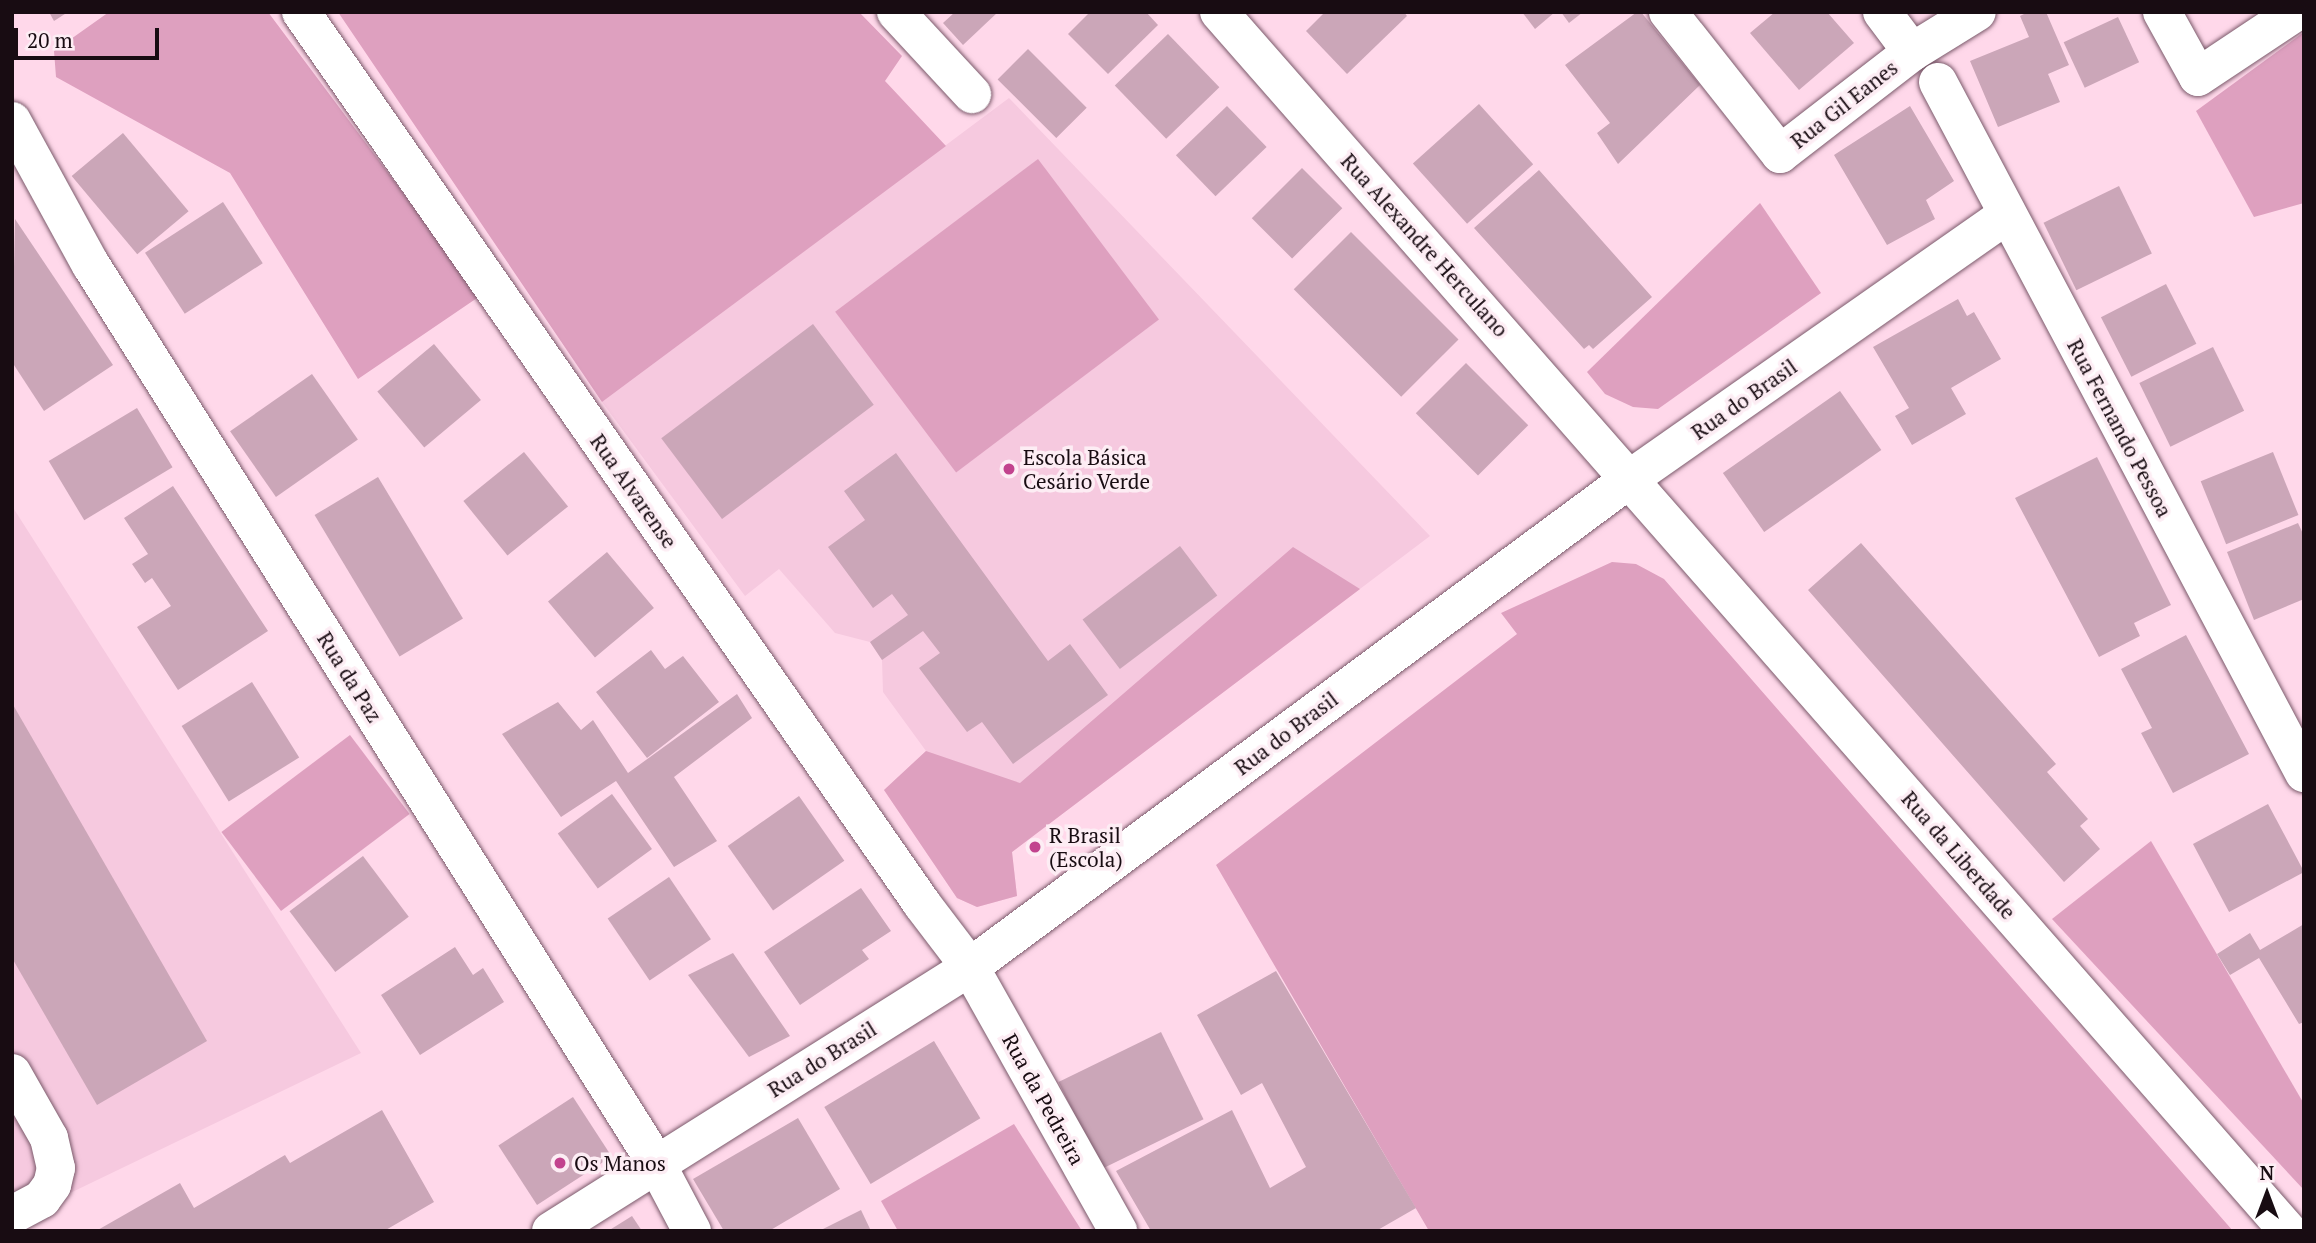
<!DOCTYPE html>
<html>
<head>
<meta charset="utf-8">
<style>
  body { margin:0 }
  #map { position:relative; width:2316px; height:1243px; overflow:hidden; background:#ffd8ea; font-family:"PT Serif",serif }
  div>[style] { position:absolute }
  .built>* { inset:0; background:#f6c9df }
  .green>* { inset:0; background:#dea0bf; transform-origin:0 0 }
  .building>* { inset:0; background:#cba6b8; transform-origin:0 0 }
  .roads { filter:drop-shadow(0 0 2px #7b5a6b) drop-shadow(0 0 2px #7b5a6b) }
  .minor>* { height:38px; margin:-19px; padding:0 19px; transform-origin:19px; border-radius:19px; background:#fff }
  .dots>* { width:19px; height:19px; translate:-50% -50%; box-sizing:border-box; border:4px solid #fdedf4; border-radius:50% }
  span { translate:-50% -50%; white-space:nowrap; text-align:center; line-height:1.15; -webkit-text-stroke:7px #fdedf4; paint-order:stroke }
  .street-label { font-size:21px; color:#180c12 }
  .poi-label { font-size:21px; color:#180c12 }
  .left { translate:0 -50%; text-align:left }
  .frame { position:absolute; inset:0; border:14px solid #180c12; pointer-events:none }
  .north { position:absolute; left:2232px; top:1159px; width:70px; height:70px; -webkit-text-stroke:5px #fdedf4; paint-order:stroke; rotate:0deg; font-size:19px; font-weight:700; line-height:28px; text-align:center; color:#180c12 }
  .north::after { content:''; display:block; margin:auto; width:24px; height:32px; background:#180c12; clip-path:polygon(50% 0,100% 100%,50% 72%,0 100%) }
  .scale { position:absolute; left:14px; top:28px; width:145px; height:32px; box-sizing:border-box; border:4px solid #180c12; border-top:0; padding-left:9px; font-size:21px; line-height:24px; white-space:nowrap; color:#180c12; -webkit-text-stroke:5px #fdedf4; paint-order:stroke }
</style>
</head>
<body>
<div id="map">
  <div class="built">
    <i style="clip-path:polygon(1009px 98px,1430px 536px,1012px 852px,1017px 896px,977px 907px,957px 898px,884px 790px,926px 751px,883px 692px,882px 660px,870px 642px,835px 633px,779px 569px,745px 596px,602px 402px)"></i>
    <i style="clip-path:polygon(12px 506px,361px 1053px,12px 1221px)"></i>
  </div>
  <div class="green">
    <i style="clip-path:polygon(109px 12px,268px 12px,480px 296px,358px 379px,230px 173px,56px 77px,54px 51px)"></i>
    <i style="clip-path:polygon(338px 12px,859px 12px,902px 56px,885px 81px,946px 146px,602px 402px)"></i>
    <i style="clip-path:polygon(2304px 32px,2304px 203px,2254px 217px,2196px 111px)"></i>
    <i style="left:1038px;top:159px;width:201px;height:254px;rotate:53deg"></i>
    <i style="clip-path:polygon(1760px 203px,1821px 293px,1658px 409px,1633px 407px,1605px 394px,1587px 372px)"></i>
    <i style="clip-path:polygon(1293px 547px,1360px 589px,1012px 852px,1017px 896px,977px 907px,957px 898px,884px 790px,926px 751px,1020px 783px)"></i>
    <i style="clip-path:polygon(1612px 562px,1636px 564px,1664px 579px,2233px 1231px,1429px 1231px,1216px 865px,1517px 634px,1501px 613px)"></i>
    <i style="left:350px;top:735px;width:99px;height:161px;rotate:53deg"></i>
    <i style="clip-path:polygon(2151px 841px,2304px 1104px,2304px 1190px,2052px 919px)"></i>
    <i style="clip-path:polygon(1014px 1124px,1082px 1231px,898px 1231px,881px 1201px)"></i>
  </div>
  <div class="building">
    <i style="clip-path:polygon(49px 12px,68px 12px,54px 21px)"></i>
    <i style="clip-path:polygon(955px 12px,998px 12px,963px 45px,943px 23px)"></i>
    <i style="clip-path:polygon(1090px 12px,1146px 12px,1158px 25px,1108px 74px,1068px 34px)"></i>
    <i style="clip-path:polygon(1325px 12px,1404px 12px,1407px 16px,1347px 74px,1306px 31px)"></i>
    <i style="clip-path:polygon(1522px 12px,1555px 12px,1535px 29px)"></i>
    <i style="clip-path:polygon(1561px 12px,1583px 12px,1569px 23px)"></i>
    <i style="clip-path:polygon(1637px 12px,1641px 12px,1700px 85px,1618px 164px,1597px 133px,1610px 123px,1565px 65px)"></i>
    <i style="clip-path:polygon(1775px 12px,1827px 12px,1854px 43px,1799px 90px,1750px 33px)"></i>
    <i style="clip-path:polygon(2028px 12px,2046px 12px,2069px 65px,2048px 74px,2060px 102px,1998px 127px,1970px 61px,2029px 37px,2020px 16px)"></i>
    <i style="left:2118px;top:17px;width:50px;height:60px;rotate:65deg"></i>
    <i style="left:1168px;top:34px;width:74px;height:74px;rotate:46deg"></i>
    <i style="left:1028px;top:49px;width:83px;height:43px;rotate:45deg"></i>
    <i style="left:1479px;top:104px;width:81px;height:89px;rotate:48deg"></i>
    <i style="left:1227px;top:106px;width:57px;height:71px;rotate:46deg"></i>
    <i style="clip-path:polygon(1910px 106px,1954px 181px,1926px 200px,1935px 219px,1887px 245px,1834px 155px)"></i>
    <i style="left:123px;top:133px;width:102px;height:67px;rotate:50deg"></i>
    <i style="left:1302px;top:168px;width:57px;height:71px;rotate:45deg"></i>
    <i style="clip-path:polygon(1539px 170px,1652px 297px,1593px 349px,1589px 345px,1584px 349px,1474px 228px)"></i>
    <i style="left:2119px;top:186px;width:75px;height:84px;rotate:64deg"></i>
    <i style="left:223px;top:202px;width:73px;height:93px;rotate:57deg"></i>
    <i style="clip-path:polygon(15px 219px,113px 365px,44px 411px,12px 362px)"></i>
    <i style="left:1351px;top:232px;width:152px;height:81px;rotate:45deg"></i>
    <i style="left:2166px;top:284px;width:67px;height:73px;rotate:63deg"></i>
    <i style="clip-path:polygon(1958px 299px,1967px 316px,1974px 312px,2001px 359px,1951px 388px,1966px 414px,1912px 445px,1895px 416px,1909px 408px,1873px 347px)"></i>
    <i style="left:813px;top:324px;width:101px;height:190px;rotate:53deg"></i>
    <i style="left:434px;top:344px;width:73px;height:74px;rotate:50deg"></i>
    <i style="left:2213px;top:347px;width:71px;height:82px;rotate:64deg"></i>
    <i style="left:1466px;top:363px;width:88px;height:71px;rotate:45deg"></i>
    <i style="left:312px;top:374px;width:80px;height:100px;rotate:55deg"></i>
    <i style="left:1840px;top:391px;width:72px;height:143px;rotate:55deg"></i>
    <i style="left:137px;top:408px;width:69px;height:103px;rotate:59deg"></i>
    <i style="left:524px;top:452px;width:70px;height:78px;rotate:51deg"></i>
    <i style="left:2273px;top:452px;width:68px;height:78px;rotate:68deg"></i>
    <i style="clip-path:polygon(896px 453px,1048px 661px,1070px 644px,1108px 695px,1013px 764px,982px 722px,967px 732px,919px 668px,940px 653px,923px 631px,882px 660px,870px 642px,908px 615px,892px 594px,873px 608px,828px 547px,865px 520px,844px 491px)"></i>
    <i style="clip-path:polygon(2097px 457px,2171px 605px,2134px 623px,2140px 636px,2099px 657px,2015px 498px)"></i>
    <i style="left:378px;top:477px;width:165px;height:74px;rotate:59deg"></i>
    <i style="clip-path:polygon(173px 486px,268px 631px,178px 690px,137px 627px,171px 606px,152px 578px,145px 583px,132px 564px,148px 554px,124px 518px)"></i>
    <i style="clip-path:polygon(2298px 523px,2304px 536px,2304px 599px,2254px 620px,2227px 552px)"></i>
    <i style="clip-path:polygon(1861px 543px,2056px 764px,2047px 772px,2088px 819px,2080px 826px,2100px 849px,2064px 882px,1808px 590px)"></i>
    <i style="left:1180px;top:546px;width:62px;height:122px;rotate:53deg"></i>
    <i style="left:607px;top:552px;width:73px;height:77px;rotate:50deg"></i>
    <i style="clip-path:polygon(2186px 635px,2249px 754px,2173px 793px,2141px 733px,2152px 728px,2121px 669px)"></i>
    <i style="clip-path:polygon(651px 650px,665px 669px,683px 656px,719px 702px,647px 758px,596px 692px)"></i>
    <i style="left:252px;top:682px;width:89px;height:83px;rotate:58deg"></i>
    <i style="clip-path:polygon(737px 694px,752px 718px,674px 777px,717px 841px,674px 867px,616px 781px,561px 817px,502px 734px,558px 702px,581px 730px,593px 720px,628px 773px)"></i>
    <i style="clip-path:polygon(12px 703px,207px 1041px,97px 1105px,12px 958px)"></i>
    <i style="left:612px;top:794px;width:68px;height:67px;rotate:54deg"></i>
    <i style="left:799px;top:796px;width:79px;height:87px;rotate:55deg"></i>
    <i style="left:2268px;top:804px;width:77px;height:85px;rotate:62deg"></i>
    <i style="left:363px;top:856px;width:76px;height:92px;rotate:53deg"></i>
    <i style="left:669px;top:877px;width:75px;height:74px;rotate:56deg"></i>
    <i style="clip-path:polygon(861px 888px,891px 931px,862px 950px,869px 959px,800px 1005px,764px 952px)"></i>
    <i style="clip-path:polygon(2304px 924px,2304px 1022px,2299px 1024px,2259px 958px,2230px 975px,2217px 954px,2250px 933px,2260px 950px)"></i>
    <i style="clip-path:polygon(455px 947px,473px 975px,483px 968px,504px 1002px,420px 1055px,381px 995px)"></i>
    <i style="clip-path:polygon(733px 953px,790px 1036px,749px 1057px,688px 975px)"></i>
    <i style="clip-path:polygon(1276px 971px,1416px 1208px,1376px 1231px,1151px 1231px,1116px 1171px,1232px 1110px,1270px 1188px,1306px 1167px,1262px 1083px,1241px 1095px,1197px 1015px)"></i>
    <i style="left:1161px;top:1032px;width:97px;height:114px;rotate:64deg"></i>
    <i style="left:934px;top:1041px;width:90px;height:128px;rotate:59deg"></i>
    <i style="left:573px;top:1097px;width:71px;height:89px;rotate:57deg"></i>
    <i style="clip-path:polygon(382px 1110px,434px 1202px,384px 1231px,96px 1231px,180px 1183px,194px 1208px,285px 1155px,290px 1163px)"></i>
    <i style="clip-path:polygon(798px 1118px,840px 1189px,769px 1231px,724px 1231px,693px 1179px)"></i>
    <i style="clip-path:polygon(861px 1210px,871px 1231px,819px 1231px)"></i>
    <i style="clip-path:polygon(632px 1216px,642px 1231px,608px 1231px)"></i>
  </div>
  <div class="roads">
    <div class="minor">
      <i style="left:301px;top:12px;width:1087px;rotate:55.15deg"></i>
      <i style="left:922px;top:904px;width:79px;rotate:52.7deg"></i>
      <i style="left:970px;top:967px;width:303px;rotate:60.7deg"></i>
      <i style="left:896px;top:12px;width:112px;rotate:47.2deg"></i>
      <i style="left:1219px;top:12px;width:1621px;rotate:48.75deg"></i>
      <i style="left:1668px;top:12px;width:181px;rotate:51.7deg"></i>
      <i style="left:1780px;top:154px;width:167px;rotate:-37.7deg"></i>
      <i style="left:1912px;top:52px;width:50px;rotate:-126.9deg"></i>
      <i style="left:2162px;top:12px;width:74px;rotate:61deg"></i>
      <i style="left:2198px;top:77px;width:118px;rotate:-33.6deg"></i>
      <i style="left:1912px;top:52px;width:76px;rotate:-31.6deg"></i>
      <i style="left:1938px;top:82px;width:782px;rotate:62.09deg"></i>
      <i style="left:12px;top:121px;width:164px;rotate:61.3deg"></i>
      <i style="left:91px;top:265px;width:1061px;rotate:57.82deg"></i>
      <i style="left:656px;top:1163px;width:77px;rotate:62.1deg"></i>
      <i style="left:12px;top:1073px;width:75px;rotate:60.4deg"></i>
      <i style="left:49px;top:1138px;width:31px;rotate:77deg"></i>
      <i style="left:56px;top:1168px;width:17px;rotate:103deg"></i>
      <i style="left:52px;top:1185px;width:17px;rotate:126deg"></i>
      <i style="left:42px;top:1199px;width:34px;rotate:152deg"></i>
      <i style="left:551px;top:1231px;width:495px;rotate:-32.2deg"></i>
      <i style="left:970px;top:967px;width:822px;rotate:-36.49deg"></i>
      <i style="left:1631px;top:478px;width:459px;rotate:-35deg"></i>
    </div>
  </div>
  <div class="dots">
    <i style="left:1009px;top:469px;background:#c2438e"></i>
    <i style="left:1035px;top:847px;background:#c2438e"></i>
    <i style="left:560px;top:1163px;background:#c2438e"></i>
  </div>
  <div class="street-label">
    <span style="left:1844px;top:104px;rotate:-38deg">Rua Gil Eanes</span>
    <span style="left:1425px;top:245px;rotate:48deg">Rua Alexandre Herculano</span>
    <span style="left:1744px;top:399px;rotate:-35deg">Rua do Brasil</span>
    <span style="left:2120px;top:428px;rotate:62deg">Rua Fernando Pessoa</span>
    <span style="left:634px;top:491px;rotate:55deg">Rua Alvarense</span>
    <span style="left:350px;top:677px;rotate:58deg">Rua da Paz</span>
    <span style="left:1286px;top:733px;rotate:-37deg">Rua do Brasil</span>
    <span style="left:1959px;top:855px;rotate:49deg">Rua da Liberdade</span>
    <span style="left:822px;top:1059px;rotate:-32deg">Rua do Brasil</span>
    <span style="left:1044px;top:1099px;rotate:61deg">Rua da Pedreira</span>
  </div>
  <div class="poi-label">
    <span class="left" style="left:1023px;top:469px">Escola Básica<br>Cesário Verde</span>
    <span class="left" style="left:1049px;top:847px">R Brasil<br>(Escola)</span>
    <span class="left" style="left:574px;top:1163px">Os Manos</span>
  </div>
  <div class="frame"></div>
  <div class="north">N</div>
  <div class="scale">20 m</div>
</div>
</body>
</html>
